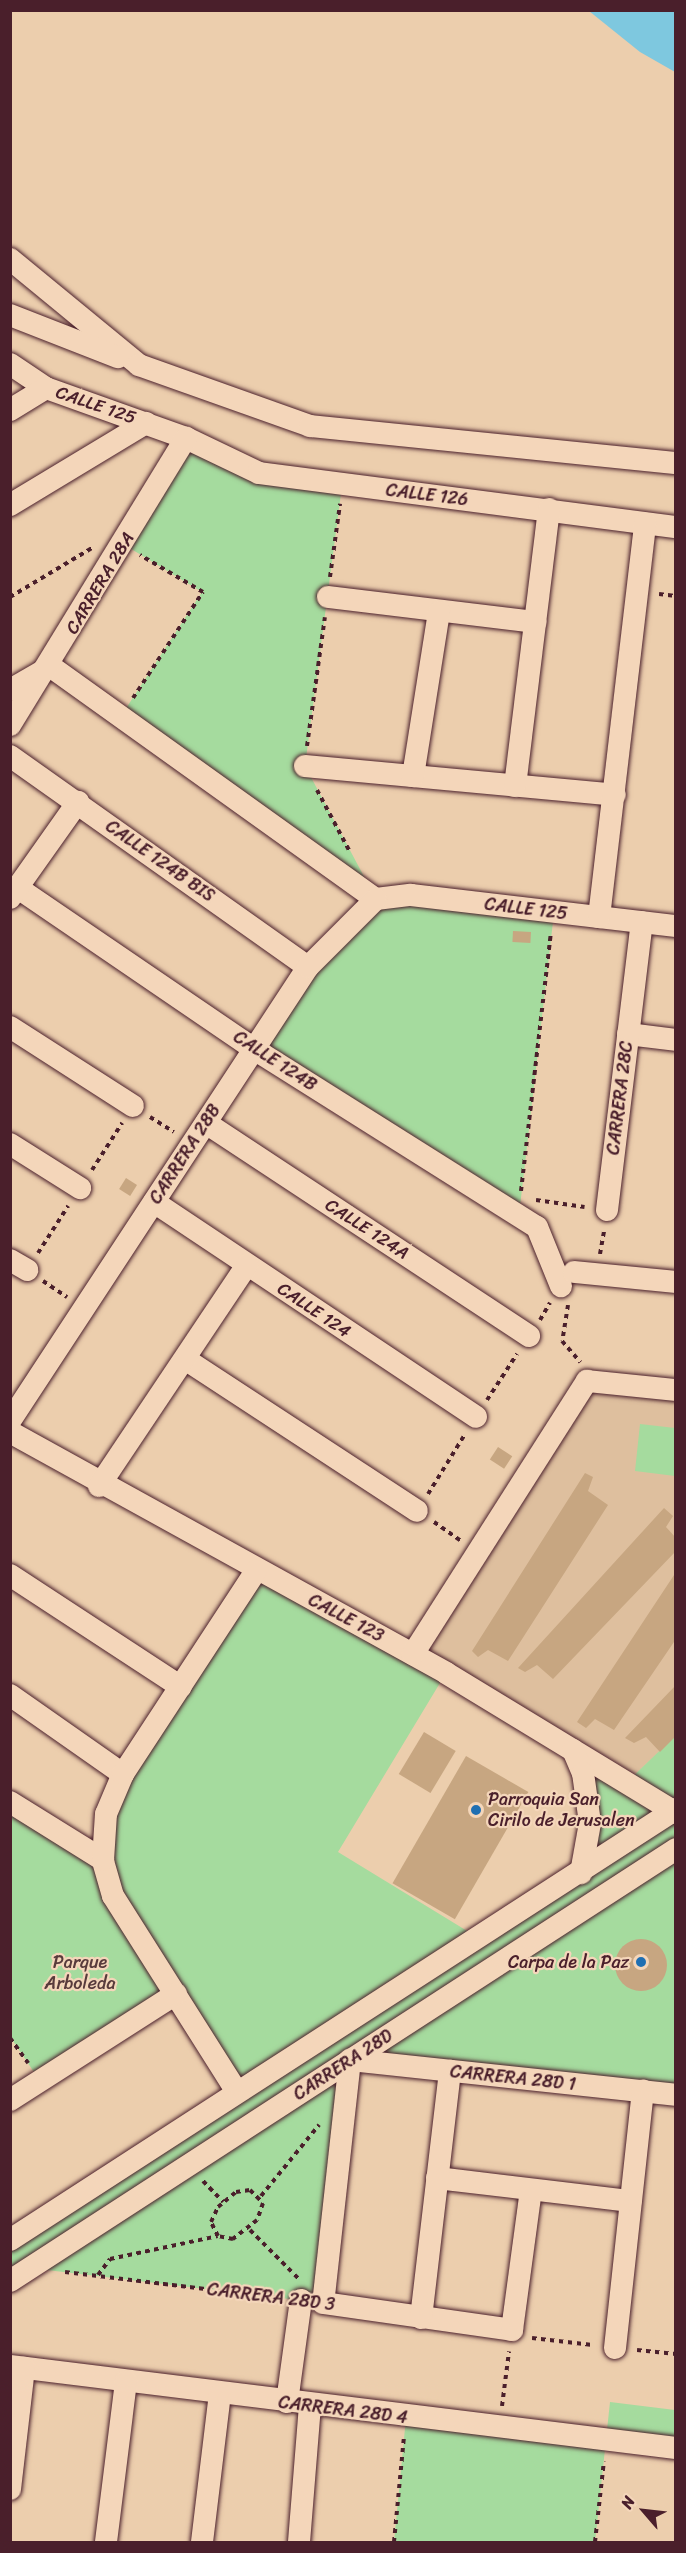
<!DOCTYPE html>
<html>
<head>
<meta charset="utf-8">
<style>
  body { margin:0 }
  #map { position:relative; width:686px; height:2553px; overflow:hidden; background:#eccead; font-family:Sriracha,sans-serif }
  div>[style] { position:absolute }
  .built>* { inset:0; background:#debf9e }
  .green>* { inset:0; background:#a5db9e }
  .water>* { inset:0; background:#7ec8df }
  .building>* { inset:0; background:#c7a681; transform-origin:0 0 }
  .round { border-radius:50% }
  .path>* { height:4px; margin-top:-2px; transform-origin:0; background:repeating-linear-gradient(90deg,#4a1f2b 0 4.5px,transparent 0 9px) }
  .roads { filter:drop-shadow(0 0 2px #4a1f2b) drop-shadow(0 0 2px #4a1f2b) }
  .minor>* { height:22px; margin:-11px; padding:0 11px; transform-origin:11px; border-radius:11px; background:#f4d6ba }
  .dots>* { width:16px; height:16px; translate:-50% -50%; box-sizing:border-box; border:3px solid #f4d6ba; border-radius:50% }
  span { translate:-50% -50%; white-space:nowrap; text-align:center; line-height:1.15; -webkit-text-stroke:4.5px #f4d6ba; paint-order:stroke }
  .street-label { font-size:18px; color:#4a1f2b }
  .poi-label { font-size:18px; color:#4a1f2b }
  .left { translate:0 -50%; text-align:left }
  .right { translate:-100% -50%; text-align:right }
  .park-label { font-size:18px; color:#583b3c }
  .frame { position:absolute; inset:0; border:12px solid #4a1f2b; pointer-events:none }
  .north { position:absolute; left:614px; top:2481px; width:60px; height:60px; -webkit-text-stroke:4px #f4d6ba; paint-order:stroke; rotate:298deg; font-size:16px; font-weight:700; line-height:24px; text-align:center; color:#4a1f2b }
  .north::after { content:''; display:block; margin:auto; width:21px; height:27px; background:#4a1f2b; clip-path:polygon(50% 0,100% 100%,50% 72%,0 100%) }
</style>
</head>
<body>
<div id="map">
  <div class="built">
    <i style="clip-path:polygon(587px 1381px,675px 1390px,676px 1736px,627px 1782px,413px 1654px)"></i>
  </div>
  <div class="green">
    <i style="clip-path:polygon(186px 438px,259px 473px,342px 486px,305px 766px,376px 899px,554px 913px,519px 1215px,254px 1049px,375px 899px,121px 716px,202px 592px,123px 544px)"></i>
    <i style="clip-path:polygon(640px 1424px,675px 1428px,675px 1476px,635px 1471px)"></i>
    <i style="clip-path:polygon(256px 1571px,446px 1673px,338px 1852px,477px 1937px,581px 1873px,583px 1773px,627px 1782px,675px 1736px,675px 2095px,351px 2060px,323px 2303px,30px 2268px,11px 2281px,11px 2240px,236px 2091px,176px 1994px,40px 2081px,11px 2038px,10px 1802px,102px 1859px,106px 1814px)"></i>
    <i style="clip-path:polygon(610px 2402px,675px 2410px,675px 2448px,606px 2440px,595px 2542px,394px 2542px,406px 2418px,606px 2439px)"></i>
  </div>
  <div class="water">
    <i style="clip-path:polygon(589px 11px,675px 11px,675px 72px,640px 52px)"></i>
  </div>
  <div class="building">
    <i style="left:513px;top:931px;width:18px;height:11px;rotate:3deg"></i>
    <i style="left:126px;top:1178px;width:13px;height:13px;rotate:32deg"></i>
    <i style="left:498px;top:1447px;width:17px;height:15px;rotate:33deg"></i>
    <i style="clip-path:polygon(585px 1473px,593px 1477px,588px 1491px,608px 1505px,508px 1661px,488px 1650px,478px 1657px,472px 1651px)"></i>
    <i style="clip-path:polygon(664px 1508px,673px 1516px,666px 1527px,676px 1538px,676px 1551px,553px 1679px,537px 1665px,525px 1672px,518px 1668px)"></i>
    <i style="clip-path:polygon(676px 1572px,676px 1639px,614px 1730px,595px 1719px,586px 1728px,577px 1722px)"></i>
    <i style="clip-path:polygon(676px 1685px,676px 1736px,660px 1752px,646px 1737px,634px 1743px,625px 1738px)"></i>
    <i style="left:424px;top:1732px;width:37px;height:49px;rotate:31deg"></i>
    <i style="left:466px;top:1756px;width:72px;height:147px;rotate:30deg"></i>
    <i class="round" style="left:615px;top:1939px;width:52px;height:52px"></i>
  </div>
  <div class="path">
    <i style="left:330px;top:577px;width:74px;rotate:-82.2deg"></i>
    <i style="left:659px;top:594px;width:17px;rotate:7deg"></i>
    <i style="left:10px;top:597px;width:96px;rotate:-30.9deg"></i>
    <i style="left:133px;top:698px;width:127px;rotate:-56.6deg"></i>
    <i style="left:203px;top:592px;width:73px;rotate:-149.6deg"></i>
    <i style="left:307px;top:746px;width:130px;rotate:-82.1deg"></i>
    <i style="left:317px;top:790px;width:70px;rotate:62deg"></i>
    <i style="left:150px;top:1117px;width:28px;rotate:32deg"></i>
    <i style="left:92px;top:1170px;width:56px;rotate:-57.4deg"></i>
    <i style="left:521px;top:1191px;width:260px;rotate:-83.4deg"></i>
    <i style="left:536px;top:1200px;width:49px;rotate:8.1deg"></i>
    <i style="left:38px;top:1253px;width:56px;rotate:-57.4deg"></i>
    <i style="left:600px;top:1254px;width:23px;rotate:-80deg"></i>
    <i style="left:43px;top:1281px;width:29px;rotate:34deg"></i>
    <i style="left:568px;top:1305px;width:36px;rotate:99deg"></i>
    <i style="left:562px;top:1341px;width:28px;rotate:49deg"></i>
    <i style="left:540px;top:1320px;width:20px;rotate:-60deg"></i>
    <i style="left:487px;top:1400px;width:55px;rotate:-56.9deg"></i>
    <i style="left:428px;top:1494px;width:70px;rotate:-58.3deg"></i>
    <i style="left:434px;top:1522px;width:32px;rotate:35deg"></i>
    <i style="left:10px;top:2038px;width:31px;rotate:54deg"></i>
    <i style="left:203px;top:2181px;width:29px;rotate:46deg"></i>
    <i style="left:250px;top:2190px;width:18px;rotate:45deg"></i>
    <i style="left:263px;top:2203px;width:18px;rotate:109deg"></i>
    <i style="left:257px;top:2220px;width:31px;rotate:142deg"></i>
    <i style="left:233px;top:2239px;width:15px;rotate:-169deg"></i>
    <i style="left:218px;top:2236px;width:16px;rotate:-117deg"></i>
    <i style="left:211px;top:2222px;width:17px;rotate:-65deg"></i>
    <i style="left:218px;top:2207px;width:23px;rotate:-40deg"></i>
    <i style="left:236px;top:2192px;width:14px;rotate:-8deg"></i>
    <i style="left:261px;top:2196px;width:92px;rotate:-50.8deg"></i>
    <i style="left:250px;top:2230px;width:69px;rotate:45deg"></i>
    <i style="left:65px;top:2272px;width:218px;rotate:6.9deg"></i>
    <i style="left:98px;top:2275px;width:20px;rotate:-53deg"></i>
    <i style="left:110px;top:2259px;width:110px;rotate:-12deg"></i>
    <i style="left:532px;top:2338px;width:61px;rotate:6.5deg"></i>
    <i style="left:637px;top:2350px;width:39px;rotate:6deg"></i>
    <i style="left:502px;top:2406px;width:55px;rotate:-82.7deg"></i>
    <i style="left:394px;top:2542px;width:106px;rotate:-84.6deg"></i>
    <i style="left:595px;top:2542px;width:81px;rotate:-83.7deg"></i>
  </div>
  <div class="roads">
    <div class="minor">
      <i style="left:10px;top:259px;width:167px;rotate:39.4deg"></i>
      <i style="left:139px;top:365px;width:182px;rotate:19.6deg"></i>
      <i style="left:310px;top:426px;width:368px;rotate:5.8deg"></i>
      <i style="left:10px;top:315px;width:116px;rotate:21.3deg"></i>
      <i style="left:10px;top:364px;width:43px;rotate:33.7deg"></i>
      <i style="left:46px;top:388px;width:149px;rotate:19.7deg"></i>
      <i style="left:186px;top:438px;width:81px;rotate:25.6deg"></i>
      <i style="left:259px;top:473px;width:420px;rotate:7.4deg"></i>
      <i style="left:10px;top:410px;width:42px;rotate:-31.4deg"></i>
      <i style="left:10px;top:505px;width:159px;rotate:-31.1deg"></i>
      <i style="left:328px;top:597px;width:209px;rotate:6.9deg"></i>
      <i style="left:50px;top:666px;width:401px;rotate:35.6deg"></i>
      <i style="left:10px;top:690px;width:39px;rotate:-30deg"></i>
      <i style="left:10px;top:725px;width:337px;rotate:-58.5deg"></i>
      <i style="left:10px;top:756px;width:365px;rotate:35.3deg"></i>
      <i style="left:305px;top:766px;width:311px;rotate:5.3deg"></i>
      <i style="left:413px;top:776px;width:166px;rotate:-81deg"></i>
      <i style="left:515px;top:786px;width:279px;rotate:-83deg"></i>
      <i style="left:18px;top:888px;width:286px;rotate:34.3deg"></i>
      <i style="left:254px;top:1049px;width:334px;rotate:32.2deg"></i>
      <i style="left:537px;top:1227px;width:64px;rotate:67.9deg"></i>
      <i style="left:10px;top:898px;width:118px;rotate:-54.7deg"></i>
      <i style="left:376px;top:899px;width:35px;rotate:-7deg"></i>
      <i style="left:411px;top:895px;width:267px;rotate:6.7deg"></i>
      <i style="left:599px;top:917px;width:396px;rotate:-83.3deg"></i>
      <i style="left:10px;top:1027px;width:146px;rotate:32.7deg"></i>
      <i style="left:628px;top:1034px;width:48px;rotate:7.1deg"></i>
      <i style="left:206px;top:1123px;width:387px;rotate:33.4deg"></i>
      <i style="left:10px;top:1144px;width:83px;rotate:32.2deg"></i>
      <i style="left:154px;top:1202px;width:387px;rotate:33.7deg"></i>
      <i style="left:607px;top:1210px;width:290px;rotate:-83.1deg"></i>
      <i style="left:10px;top:1260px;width:20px;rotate:30deg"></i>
      <i style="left:574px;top:1272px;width:102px;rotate:5.6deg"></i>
      <i style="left:185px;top:1359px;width:277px;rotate:33.2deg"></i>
      <i style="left:10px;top:1421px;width:543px;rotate:-56.72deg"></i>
      <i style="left:308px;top:967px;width:96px;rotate:-45deg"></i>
      <i style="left:10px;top:1432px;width:498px;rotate:28.9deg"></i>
      <i style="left:446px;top:1673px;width:269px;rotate:31.3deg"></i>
      <i style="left:99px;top:1486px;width:266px;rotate:-56.2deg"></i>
      <i style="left:10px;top:1575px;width:204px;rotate:33.2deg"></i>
      <i style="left:413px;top:1654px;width:324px;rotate:-57.5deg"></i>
      <i style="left:587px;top:1381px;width:89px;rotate:5.8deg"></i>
      <i style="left:10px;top:1695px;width:138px;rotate:35deg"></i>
      <i style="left:573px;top:1750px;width:25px;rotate:67deg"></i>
      <i style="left:583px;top:1773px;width:50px;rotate:82deg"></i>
      <i style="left:590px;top:1823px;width:51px;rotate:100.2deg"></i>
      <i style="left:10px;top:1802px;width:110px;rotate:31.9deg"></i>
      <i style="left:350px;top:2060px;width:244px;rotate:96.3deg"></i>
      <i style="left:323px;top:2303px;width:191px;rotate:8.1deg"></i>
      <i style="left:512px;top:2330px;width:141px;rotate:-82.3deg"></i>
      <i style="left:350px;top:2060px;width:328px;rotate:6.1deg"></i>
      <i style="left:237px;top:2092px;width:232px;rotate:-122.3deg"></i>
      <i style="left:113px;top:1896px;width:37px;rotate:-106deg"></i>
      <i style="left:103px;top:1860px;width:46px;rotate:-86.3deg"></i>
      <i style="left:106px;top:1814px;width:43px;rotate:-67deg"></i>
      <i style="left:123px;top:1774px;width:243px;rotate:-56.8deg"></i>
      <i style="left:10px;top:2100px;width:197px;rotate:-32.6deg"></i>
      <i style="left:437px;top:2178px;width:195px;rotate:6.8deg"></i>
      <i style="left:10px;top:2240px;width:793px;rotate:-32.91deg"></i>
      <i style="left:10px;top:2281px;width:794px;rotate:-32.97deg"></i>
      <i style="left:421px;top:2318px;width:249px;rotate:-83.3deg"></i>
      <i style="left:615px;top:2348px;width:259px;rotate:-83.8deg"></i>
      <i style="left:10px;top:2366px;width:671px;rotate:7.02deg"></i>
      <i style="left:287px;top:2402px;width:103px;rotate:-82.2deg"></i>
      <i style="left:10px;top:2489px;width:122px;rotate:-83.4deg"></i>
      <i style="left:106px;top:2542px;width:162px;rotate:-82.9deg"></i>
      <i style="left:202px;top:2542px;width:149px;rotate:-83.1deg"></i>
      <i style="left:299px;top:2542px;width:136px;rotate:-85.4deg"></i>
    </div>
  </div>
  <div class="dots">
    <i style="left:476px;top:1810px;background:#1f6fb2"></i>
    <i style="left:641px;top:1962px;background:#1f6fb2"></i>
  </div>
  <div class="street-label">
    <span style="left:96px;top:405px;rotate:19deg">CALLE 125</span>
    <span style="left:427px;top:495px;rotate:7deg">CALLE 126</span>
    <span style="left:100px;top:583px;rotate:-59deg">CARRERA 28A</span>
    <span style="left:160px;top:861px;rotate:35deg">CALLE 124B BIS</span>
    <span style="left:526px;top:909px;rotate:7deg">CALLE 125</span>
    <span style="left:275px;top:1061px;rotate:33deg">CALLE 124B</span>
    <span style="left:620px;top:1098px;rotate:-83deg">CARRERA 28C</span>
    <span style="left:185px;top:1154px;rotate:-57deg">CARRERA 28B</span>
    <span style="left:367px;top:1229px;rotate:33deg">CALLE 124A</span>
    <span style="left:314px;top:1310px;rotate:34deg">CALLE 124</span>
    <span style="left:346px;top:1618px;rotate:28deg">CALLE 123</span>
    <span style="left:343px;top:2065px;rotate:-33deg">CARRERA 28D</span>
    <span style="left:513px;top:2078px;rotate:6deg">CARRERA 28D 1</span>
    <span style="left:271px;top:2297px;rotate:7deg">CARRERA 28D 3</span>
    <span style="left:343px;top:2410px;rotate:7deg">CARRERA 28D 4</span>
  </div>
  <div class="poi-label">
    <span class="left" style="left:488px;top:1810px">Parroquia San<br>Cirilo de Jerusalen</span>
    <span class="right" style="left:629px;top:1962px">Carpa de la Paz</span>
  </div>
  <div class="park-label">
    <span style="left:80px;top:1973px">Parque<br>Arboleda</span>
  </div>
  <div class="frame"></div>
  <div class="north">N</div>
</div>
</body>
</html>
